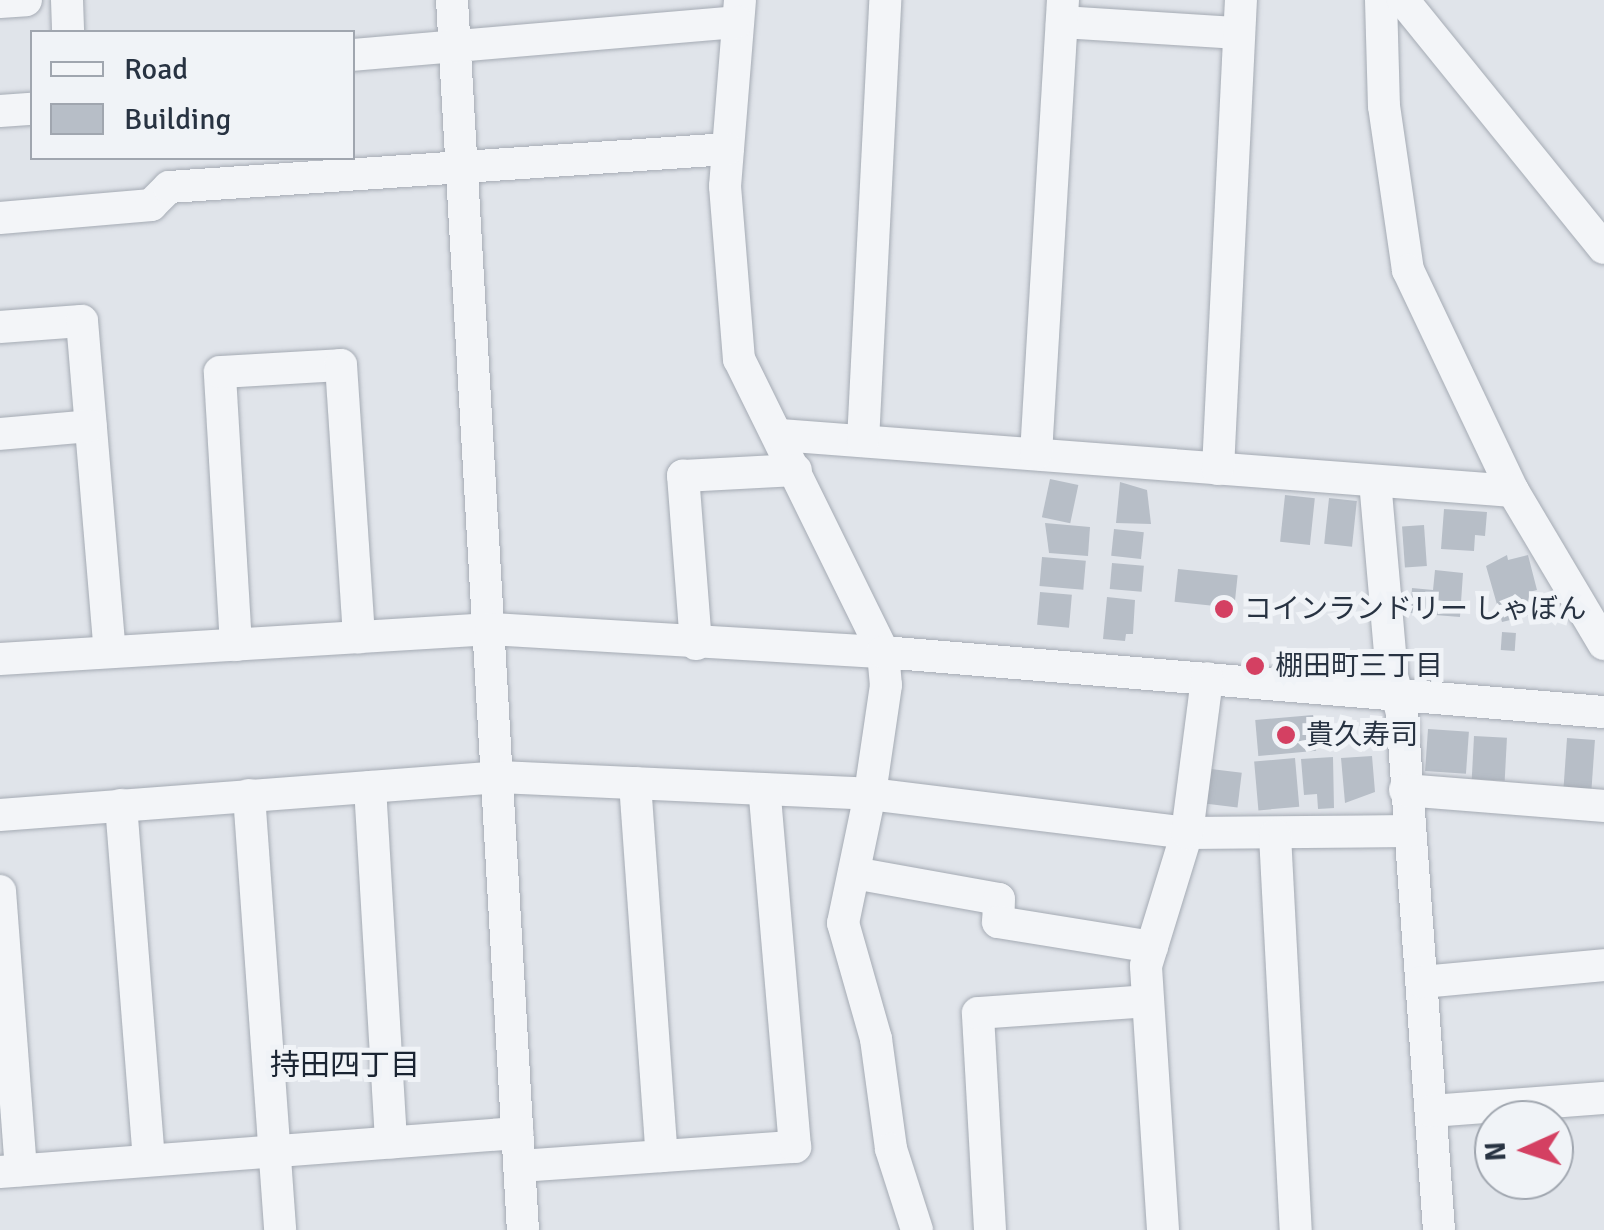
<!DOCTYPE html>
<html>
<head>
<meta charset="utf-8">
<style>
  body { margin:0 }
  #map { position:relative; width:1604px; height:1230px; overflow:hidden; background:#e0e4ea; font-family:Signika,"Noto Sans JP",sans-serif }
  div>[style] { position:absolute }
  .building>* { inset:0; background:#b7bec7; transform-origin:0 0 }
  .roads { filter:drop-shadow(0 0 2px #a5abb4) drop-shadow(0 0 2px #a5abb4) }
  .minor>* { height:32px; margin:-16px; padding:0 16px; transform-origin:16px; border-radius:16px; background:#f3f5f8 }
  .dots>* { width:28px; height:28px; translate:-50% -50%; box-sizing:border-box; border:5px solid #f0f3f7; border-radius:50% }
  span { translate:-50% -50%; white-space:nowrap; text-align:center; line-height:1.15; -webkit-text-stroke:10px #f0f3f7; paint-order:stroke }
  .poi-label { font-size:28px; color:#283342 }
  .left { translate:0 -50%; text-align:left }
  .neighbourhood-label { font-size:30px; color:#1a2432 }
  .legend { position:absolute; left:30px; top:30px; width:325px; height:130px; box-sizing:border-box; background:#f0f3f7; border:2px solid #a0a6af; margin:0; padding:12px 18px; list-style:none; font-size:30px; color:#283342 }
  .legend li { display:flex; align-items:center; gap:20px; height:50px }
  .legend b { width:50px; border:2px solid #a0a6af }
  .north { position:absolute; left:1474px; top:1100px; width:100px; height:100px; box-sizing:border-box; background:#f0f3f7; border:2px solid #a0a6af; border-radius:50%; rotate:267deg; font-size:28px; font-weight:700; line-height:40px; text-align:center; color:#283342 }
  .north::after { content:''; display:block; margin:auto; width:35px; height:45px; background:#d44062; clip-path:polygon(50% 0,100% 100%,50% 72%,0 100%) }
</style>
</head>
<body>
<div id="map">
  <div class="building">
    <i style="left:1050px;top:479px;width:29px;height:39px;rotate:12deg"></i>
    <i style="clip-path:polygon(1120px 482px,1147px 490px,1151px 524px,1116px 523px)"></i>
    <i style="left:1285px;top:495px;width:30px;height:47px;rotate:6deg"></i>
    <i style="left:1329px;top:498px;width:28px;height:46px;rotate:6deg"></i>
    <i style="clip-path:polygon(1444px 509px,1487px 512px,1485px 536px,1475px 535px,1474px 551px,1441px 549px)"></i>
    <i style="clip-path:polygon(1045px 523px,1090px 527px,1088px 556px,1049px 553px)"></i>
    <i style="left:1424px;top:525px;width:41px;height:22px;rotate:86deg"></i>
    <i style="left:1114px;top:529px;width:30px;height:27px;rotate:6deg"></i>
    <i style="clip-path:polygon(1507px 555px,1508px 560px,1528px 555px,1537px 590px,1529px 592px,1535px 614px,1502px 622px,1486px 566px)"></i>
    <i style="left:1042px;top:557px;width:44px;height:29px;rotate:5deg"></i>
    <i style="left:1112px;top:563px;width:32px;height:26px;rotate:5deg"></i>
    <i style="left:1178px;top:569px;width:60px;height:33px;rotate:6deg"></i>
    <i style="clip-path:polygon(1435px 570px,1463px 573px,1460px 617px,1410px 613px,1412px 588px,1433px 590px)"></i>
    <i style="left:1040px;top:592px;width:32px;height:33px;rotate:5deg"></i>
    <i style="clip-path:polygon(1107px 597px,1135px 600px,1133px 634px,1126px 634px,1125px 641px,1103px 639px)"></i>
    <i style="left:1502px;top:632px;width:14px;height:18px;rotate:4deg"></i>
    <i style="left:1313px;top:715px;width:36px;height:58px;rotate:85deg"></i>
    <i style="left:1428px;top:729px;width:41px;height:42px;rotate:4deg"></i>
    <i style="left:1474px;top:736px;width:33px;height:43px;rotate:3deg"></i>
    <i style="left:1567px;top:738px;width:28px;height:49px;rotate:4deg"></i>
    <i style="clip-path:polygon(1372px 756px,1375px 792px,1345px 803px,1341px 758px)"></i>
    <i style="clip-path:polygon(1333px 757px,1334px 808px,1318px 809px,1317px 794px,1304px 795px,1301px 759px)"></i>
    <i style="left:1295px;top:758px;width:49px;height:41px;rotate:85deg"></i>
    <i style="left:1211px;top:769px;width:31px;height:35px;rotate:7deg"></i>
  </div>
  <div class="roads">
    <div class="minor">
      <i style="left:67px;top:0;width:32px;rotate:88deg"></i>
      <i style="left:452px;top:0;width:1232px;rotate:86.7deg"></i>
      <i style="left:740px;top:0;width:187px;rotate:94.6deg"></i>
      <i style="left:725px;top:186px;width:174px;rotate:85.4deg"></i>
      <i style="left:739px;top:359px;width:326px;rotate:63.8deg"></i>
      <i style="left:883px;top:652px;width:33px;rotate:85deg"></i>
      <i style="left:886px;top:685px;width:110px;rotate:98.4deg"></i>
      <i style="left:870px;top:794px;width:132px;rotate:101.8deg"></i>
      <i style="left:843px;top:923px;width:121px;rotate:74.1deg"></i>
      <i style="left:876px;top:1039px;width:111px;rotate:82.2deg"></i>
      <i style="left:891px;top:1149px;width:85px;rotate:72.2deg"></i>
      <i style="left:1381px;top:0;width:106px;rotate:88.4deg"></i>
      <i style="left:1384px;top:106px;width:166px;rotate:81.7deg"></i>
      <i style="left:1408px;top:270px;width:245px;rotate:64.6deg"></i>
      <i style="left:1513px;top:491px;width:178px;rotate:59.3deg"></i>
      <i style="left:1403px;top:0;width:319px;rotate:51deg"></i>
      <i style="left:0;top:2px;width:26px;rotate:-4deg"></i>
      <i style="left:1062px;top:22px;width:177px;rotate:3.6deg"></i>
      <i style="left:352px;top:55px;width:387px;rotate:-4.9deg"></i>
      <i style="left:0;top:111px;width:32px;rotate:-4deg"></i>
      <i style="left:0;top:218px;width:152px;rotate:-4.9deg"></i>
      <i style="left:151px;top:205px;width:25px;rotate:-45deg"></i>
      <i style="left:169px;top:187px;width:560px;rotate:-3.89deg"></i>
      <i style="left:0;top:327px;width:82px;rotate:-4.2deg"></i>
      <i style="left:82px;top:321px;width:332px;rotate:85.2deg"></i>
      <i style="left:0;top:434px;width:91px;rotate:-5deg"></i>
      <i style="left:780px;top:435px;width:735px;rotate:4.37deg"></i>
      <i style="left:863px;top:441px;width:442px;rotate:-87.1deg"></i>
      <i style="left:1036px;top:454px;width:455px;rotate:-86.6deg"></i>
      <i style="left:1218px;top:469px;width:470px;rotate:-87.2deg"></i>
      <i style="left:1375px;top:481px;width:196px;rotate:85deg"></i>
      <i style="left:1392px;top:676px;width:38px;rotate:75deg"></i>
      <i style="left:1402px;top:713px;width:518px;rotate:85.91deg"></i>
      <i style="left:696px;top:644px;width:169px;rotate:-94.4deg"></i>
      <i style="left:683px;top:476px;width:113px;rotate:-3deg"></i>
      <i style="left:236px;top:645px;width:273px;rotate:-93.4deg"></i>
      <i style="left:220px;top:372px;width:121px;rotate:-3.3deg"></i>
      <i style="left:341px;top:365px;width:273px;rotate:86.2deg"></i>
      <i style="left:0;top:659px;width:492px;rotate:-3.5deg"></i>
      <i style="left:491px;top:629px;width:393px;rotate:3.4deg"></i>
      <i style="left:883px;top:652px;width:723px;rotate:4.76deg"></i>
      <i style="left:635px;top:783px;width:374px;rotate:85.9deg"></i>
      <i style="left:370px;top:787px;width:356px;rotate:86.6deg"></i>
      <i style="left:1405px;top:790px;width:200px;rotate:4.6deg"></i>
      <i style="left:249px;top:795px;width:436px;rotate:85.9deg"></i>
      <i style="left:121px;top:805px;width:356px;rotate:85.5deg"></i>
      <i style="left:0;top:815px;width:500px;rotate:-4.35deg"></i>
      <i style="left:499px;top:777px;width:371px;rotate:2.6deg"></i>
      <i style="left:870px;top:794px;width:319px;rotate:7deg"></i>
      <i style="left:1187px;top:833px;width:222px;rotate:-0.5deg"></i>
      <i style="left:1275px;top:835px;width:396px;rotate:87deg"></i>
      <i style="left:854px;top:873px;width:147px;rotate:10.2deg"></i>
      <i style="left:999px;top:899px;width:23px;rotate:92deg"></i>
      <i style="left:998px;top:922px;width:156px;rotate:9.2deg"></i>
      <i style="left:0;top:891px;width:280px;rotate:85.7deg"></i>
      <i style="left:1422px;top:982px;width:183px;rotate:-5.3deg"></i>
      <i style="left:1431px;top:1111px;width:173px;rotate:-4.3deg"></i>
      <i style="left:520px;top:1166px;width:276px;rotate:-4deg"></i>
      <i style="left:795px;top:1147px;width:359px;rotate:-94.9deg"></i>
      <i style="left:0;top:1172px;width:519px;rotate:-4.31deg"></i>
      <i style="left:990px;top:1230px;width:217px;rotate:-93.2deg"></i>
      <i style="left:978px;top:1013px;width:170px;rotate:-4deg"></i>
      <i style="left:1163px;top:1230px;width:265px;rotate:-93.7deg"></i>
      <i style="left:1146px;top:966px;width:139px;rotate:-72.9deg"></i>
      <i style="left:1187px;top:833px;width:156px;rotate:-82.6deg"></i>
    </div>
  </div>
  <div class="dots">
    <i style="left:1224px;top:609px;background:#d44062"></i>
    <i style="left:1255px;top:666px;background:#d44062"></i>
    <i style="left:1286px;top:735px;background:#d44062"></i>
  </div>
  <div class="poi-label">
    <span class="left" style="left:1244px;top:609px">コインランドリー しゃぼん</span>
    <span class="left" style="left:1275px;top:666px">棚田町三丁目</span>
    <span class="left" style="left:1306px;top:735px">貴久寿司</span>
  </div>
  <div class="neighbourhood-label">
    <span style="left:345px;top:1066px">持田四丁目</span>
  </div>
  <ul class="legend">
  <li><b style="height:12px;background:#f3f5f8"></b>Road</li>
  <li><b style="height:28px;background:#b7bec7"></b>Building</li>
  </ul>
  <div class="north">N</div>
</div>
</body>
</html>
